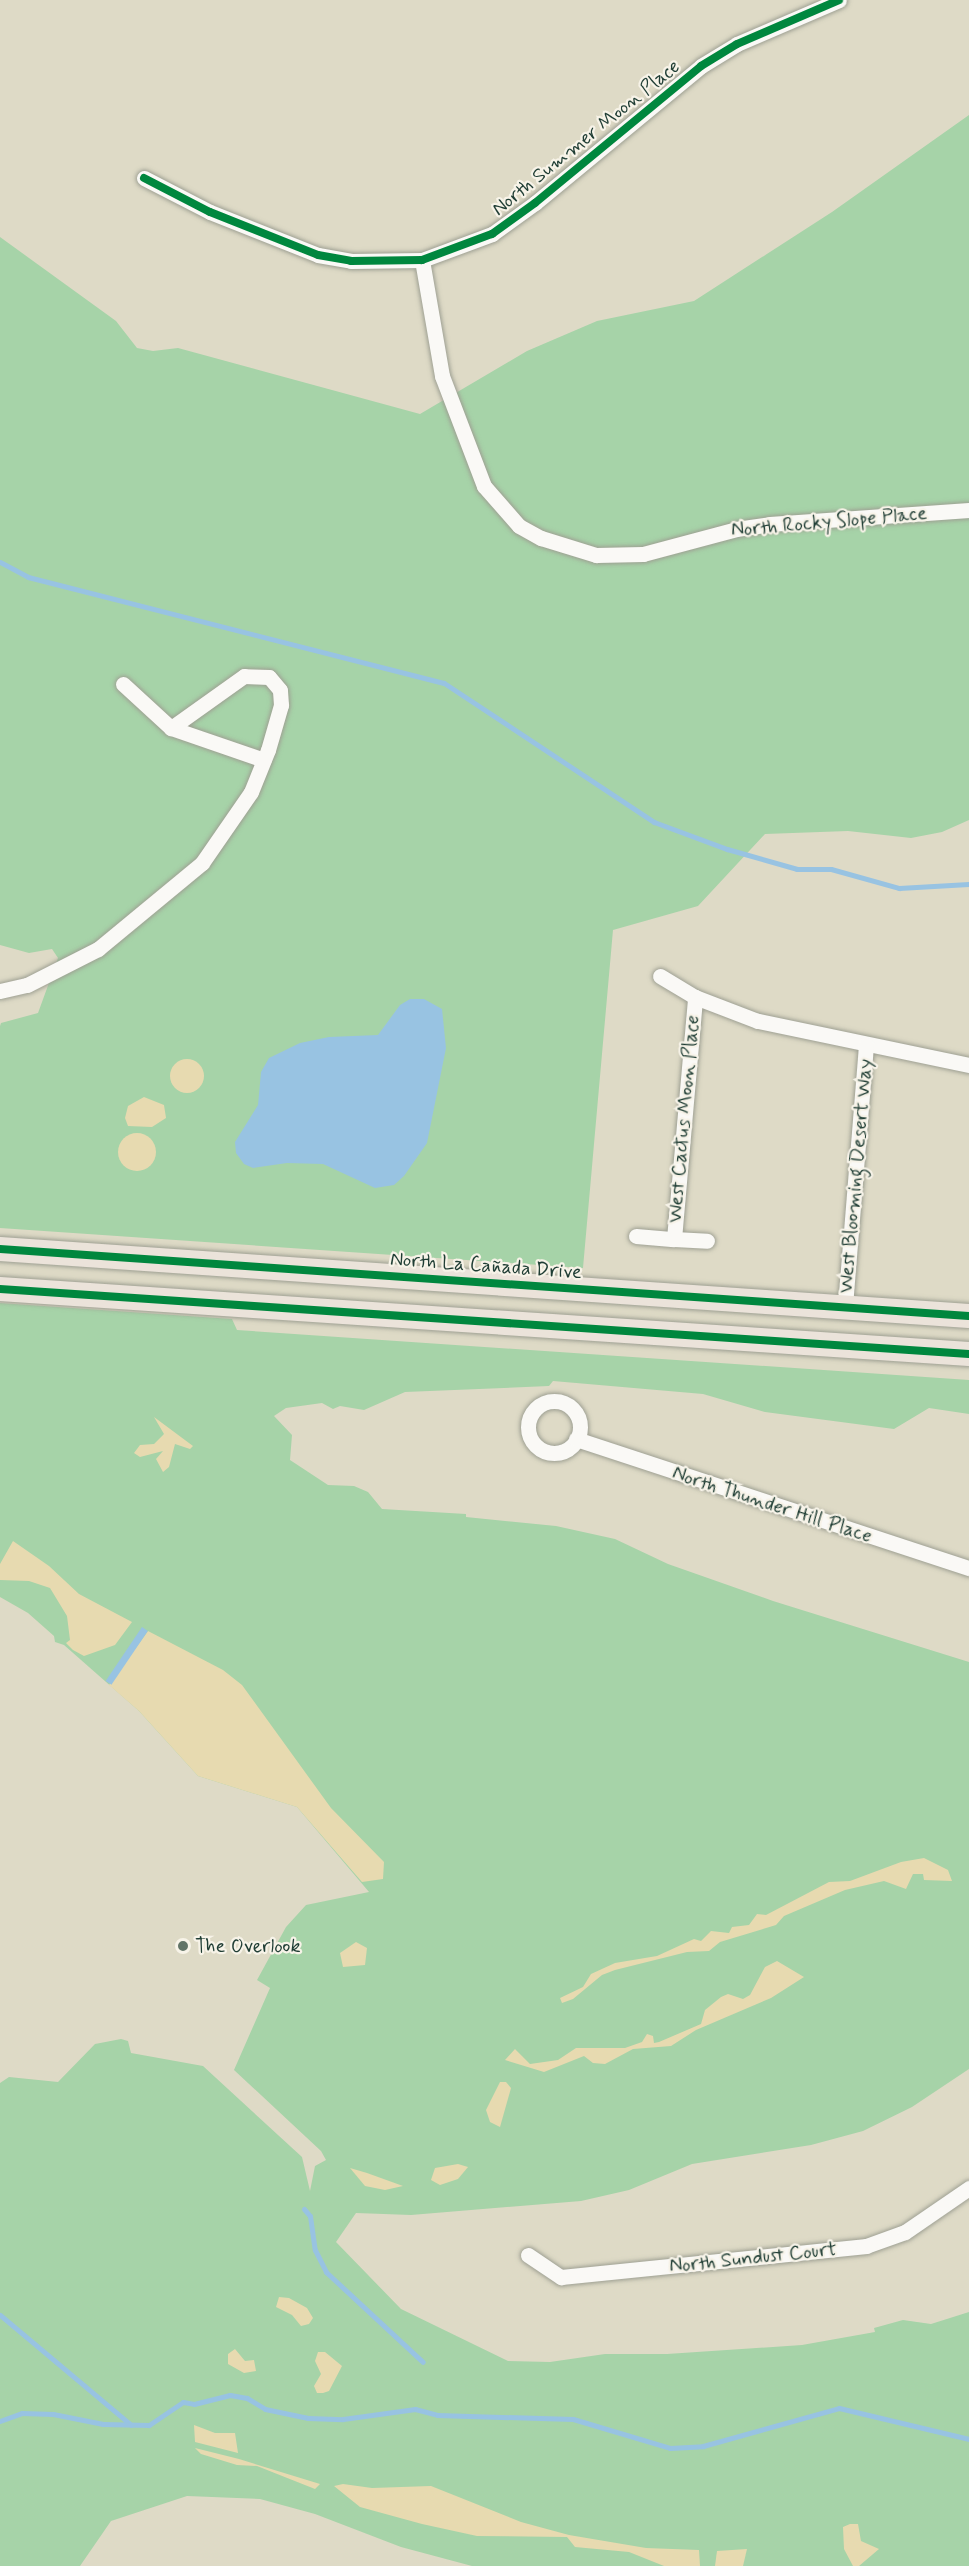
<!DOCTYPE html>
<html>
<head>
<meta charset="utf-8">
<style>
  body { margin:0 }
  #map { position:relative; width:969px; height:2566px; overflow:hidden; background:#dedac6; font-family:Mynerve,sans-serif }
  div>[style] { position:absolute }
  .green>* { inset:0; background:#a6d3a8 }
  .sand>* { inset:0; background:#e7dab0 }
  .round { border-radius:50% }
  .water>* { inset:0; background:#98c3e2; transform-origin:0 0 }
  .stream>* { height:5px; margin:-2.5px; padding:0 2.5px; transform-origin:2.5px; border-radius:2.5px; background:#98c3e2 }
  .roads { filter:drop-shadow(0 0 2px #9ea093) drop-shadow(0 0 2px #9ea093) }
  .minor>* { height:15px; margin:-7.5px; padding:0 7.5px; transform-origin:7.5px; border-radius:7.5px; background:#faf9f6 }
  .minor>.ring { margin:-7.5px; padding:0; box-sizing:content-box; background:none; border:15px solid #faf9f6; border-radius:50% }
  .primary>* { height:24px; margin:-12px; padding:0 12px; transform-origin:12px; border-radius:12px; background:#ebe3da }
  .cycleway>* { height:8px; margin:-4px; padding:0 4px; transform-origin:4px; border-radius:4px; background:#00873e }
  .dots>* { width:16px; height:16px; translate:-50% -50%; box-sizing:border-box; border:3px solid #f7f3e8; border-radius:50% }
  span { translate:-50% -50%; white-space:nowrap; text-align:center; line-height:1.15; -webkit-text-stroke:4.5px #f7f3e8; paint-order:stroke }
  .street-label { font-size:20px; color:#1f3d34 }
  .poi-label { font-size:20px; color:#1f3d34 }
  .left { translate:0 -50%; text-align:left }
</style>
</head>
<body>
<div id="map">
  <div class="green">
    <i style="clip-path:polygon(969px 115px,969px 820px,942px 832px,911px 838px,848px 831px,765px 834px,698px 906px,613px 930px,583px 1268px,0 1228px,0 1026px,1px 1023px,38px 1013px,58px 958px,52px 949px,29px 953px,0 945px,0 237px,116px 321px,137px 348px,153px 351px,178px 348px,420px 414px,527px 351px,597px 321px,694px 301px,832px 212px)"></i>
    <i style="clip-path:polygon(0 1303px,232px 1319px,237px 1330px,969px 1380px,969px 1414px,929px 1408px,894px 1429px,765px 1412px,703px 1394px,553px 1381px,549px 1386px,405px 1392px,364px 1410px,340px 1406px,333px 1409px,322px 1403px,286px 1408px,274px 1416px,292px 1435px,290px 1460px,328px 1485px,354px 1486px,368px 1492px,382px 1509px,466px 1514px,466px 1517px,556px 1526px,615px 1539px,668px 1564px,773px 1601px,969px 1662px,969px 2069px,912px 2107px,863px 2131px,811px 2145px,692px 2164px,629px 2190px,581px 2201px,411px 2215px,356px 2213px,336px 2242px,401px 2309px,508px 2361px,550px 2362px,605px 2354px,667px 2354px,802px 2345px,875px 2332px,874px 2328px,903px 2320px,931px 2324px,969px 2312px,969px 2566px,472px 2566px,401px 2547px,315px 2514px,260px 2499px,187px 2496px,111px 2521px,80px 2566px,0 2566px,0 2083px,9px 2077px,58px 2082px,95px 2044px,121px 2039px,128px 2041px,131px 2053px,203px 2066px,302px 2157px,310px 2191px,315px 2166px,326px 2160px,321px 2151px,234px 2070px,270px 1988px,257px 1980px,286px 1927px,306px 1905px,369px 1892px,297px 1807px,198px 1776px,139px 1711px,64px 1645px,55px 1642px,54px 1636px,28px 1613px,0 1597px)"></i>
  </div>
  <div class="sand">
    <i class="round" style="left:170px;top:1059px;width:34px;height:34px"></i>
    <i style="clip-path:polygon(144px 1097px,164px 1105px,166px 1118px,152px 1127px,128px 1126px,125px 1118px,128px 1106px)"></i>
    <i class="round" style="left:118px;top:1133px;width:38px;height:38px"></i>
    <i style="clip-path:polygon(154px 1417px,193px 1446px,190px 1449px,175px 1444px,169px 1467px,163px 1472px,156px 1459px,163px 1451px,140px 1457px,134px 1453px,140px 1445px,154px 1444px,164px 1434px)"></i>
    <i style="clip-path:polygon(13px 1541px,49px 1566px,79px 1594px,132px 1622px,115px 1645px,84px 1656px,73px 1650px,66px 1643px,70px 1640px,67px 1616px,50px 1588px,29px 1581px,0 1580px,0 1564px)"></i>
    <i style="clip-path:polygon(148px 1631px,223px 1670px,242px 1685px,331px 1808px,384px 1862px,383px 1879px,362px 1882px,297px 1807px,198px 1776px,139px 1711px,109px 1685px)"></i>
    <i style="clip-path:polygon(924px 1858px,948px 1870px,952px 1881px,924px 1880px,923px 1874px,913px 1874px,906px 1889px,884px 1881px,845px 1890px,784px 1916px,776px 1925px,720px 1942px,709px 1951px,687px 1952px,615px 1970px,602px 1975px,573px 1999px,562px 2003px,560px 1998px,583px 1987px,591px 1974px,615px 1963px,657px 1956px,694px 1939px,701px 1941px,711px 1931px,729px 1933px,732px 1927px,749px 1925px,757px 1914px,766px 1915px,829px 1882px,850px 1881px,901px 1862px)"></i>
    <i style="clip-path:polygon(356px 1942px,367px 1948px,365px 1965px,343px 1967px,340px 1953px)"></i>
    <i style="clip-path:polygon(777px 1961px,804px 1977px,771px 1998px,696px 2030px,671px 2046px,633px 2049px,605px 2064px,593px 2063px,584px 2056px,544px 2072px,505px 2060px,515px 2049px,530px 2064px,558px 2060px,576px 2048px,625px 2048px,642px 2042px,647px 2034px,653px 2036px,654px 2043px,659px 2042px,701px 2024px,705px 2010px,721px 1997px,728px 1994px,743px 1999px,750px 1995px,765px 1967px)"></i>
    <i style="clip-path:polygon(500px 2082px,506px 2082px,511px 2088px,500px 2127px,490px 2122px,486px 2110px)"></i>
    <i style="clip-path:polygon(458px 2164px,468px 2167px,458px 2179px,440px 2185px,431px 2180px,435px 2168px)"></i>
    <i style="clip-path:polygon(350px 2168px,367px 2173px,403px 2186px,385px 2190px,365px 2186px)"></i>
    <i style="clip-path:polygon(279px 2297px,289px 2298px,307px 2308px,313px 2318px,309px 2324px,301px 2326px,292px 2315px,276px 2307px)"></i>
    <i style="clip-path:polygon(235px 2349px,245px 2361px,254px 2360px,256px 2371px,244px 2373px,228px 2364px,228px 2354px)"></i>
    <i style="clip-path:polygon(318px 2352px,325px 2352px,342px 2366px,329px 2391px,323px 2393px,317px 2393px,314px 2386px,321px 2374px,315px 2361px)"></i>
    <i style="clip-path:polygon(194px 2425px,215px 2433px,235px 2433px,238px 2453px,195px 2442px)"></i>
    <i style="clip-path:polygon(195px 2448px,239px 2459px,320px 2484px,315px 2489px,257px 2466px,237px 2465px,201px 2454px)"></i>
    <i style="clip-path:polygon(343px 2484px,372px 2488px,431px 2486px,521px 2522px,569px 2535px,646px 2548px,699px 2550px,700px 2566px,664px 2566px,629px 2552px,575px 2547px,567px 2537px,477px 2536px,422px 2524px,360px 2507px,334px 2486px)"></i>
    <i style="clip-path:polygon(850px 2524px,858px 2524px,861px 2541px,879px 2549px,859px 2566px,853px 2566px,844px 2549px,843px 2527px)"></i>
    <i style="clip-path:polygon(747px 2549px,743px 2566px,715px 2566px,717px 2551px)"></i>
  </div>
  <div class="water">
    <i style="clip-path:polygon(410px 999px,424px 999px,442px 1009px,446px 1048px,427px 1143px,404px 1176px,394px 1185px,375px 1188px,323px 1164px,287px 1163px,253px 1168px,244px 1164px,236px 1153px,235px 1142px,258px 1105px,261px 1072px,269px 1058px,300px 1043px,329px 1037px,378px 1035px,400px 1005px)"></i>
    <i style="left:142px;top:1627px;width:7px;height:65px;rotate:34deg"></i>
  </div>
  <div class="stream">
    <i style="left:0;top:562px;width:32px;rotate:28deg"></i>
    <i style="left:28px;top:577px;width:429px;rotate:14.3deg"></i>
    <i style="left:444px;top:683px;width:252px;rotate:33.5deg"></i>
    <i style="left:654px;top:822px;width:78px;rotate:20.3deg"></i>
    <i style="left:727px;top:849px;width:73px;rotate:15.9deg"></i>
    <i style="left:797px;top:869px;width:34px"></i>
    <i style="left:831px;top:869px;width:71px;rotate:15.6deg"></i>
    <i style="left:899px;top:888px;width:70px;rotate:-3.3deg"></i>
    <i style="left:304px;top:2209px;width:9px;rotate:49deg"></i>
    <i style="left:310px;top:2216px;width:34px;rotate:82deg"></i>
    <i style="left:315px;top:2250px;width:25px;rotate:63deg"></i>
    <i style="left:326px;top:2272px;width:132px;rotate:42.9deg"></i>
    <i style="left:0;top:2315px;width:171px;rotate:40deg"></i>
    <i style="left:0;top:2421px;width:23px;rotate:-20deg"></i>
    <i style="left:22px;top:2413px;width:31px;rotate:2deg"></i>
    <i style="left:53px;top:2414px;width:51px;rotate:11.3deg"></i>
    <i style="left:103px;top:2424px;width:46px;rotate:1.2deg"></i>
    <i style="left:149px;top:2425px;width:41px;rotate:-34.1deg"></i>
    <i style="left:183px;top:2402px;width:11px;rotate:10deg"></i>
    <i style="left:194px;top:2404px;width:37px;rotate:-14deg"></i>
    <i style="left:230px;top:2395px;width:17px;rotate:10deg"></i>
    <i style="left:247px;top:2398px;width:21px;rotate:31deg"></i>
    <i style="left:265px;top:2409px;width:44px;rotate:11.8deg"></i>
    <i style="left:308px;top:2418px;width:35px;rotate:2deg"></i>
    <i style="left:343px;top:2419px;width:73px;rotate:-7.9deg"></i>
    <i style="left:415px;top:2409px;width:23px;rotate:15deg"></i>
    <i style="left:437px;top:2415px;width:136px;rotate:1.7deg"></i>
    <i style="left:573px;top:2419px;width:101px;rotate:16.6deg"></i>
    <i style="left:670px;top:2448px;width:33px;rotate:-3deg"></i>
    <i style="left:703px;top:2446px;width:141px;rotate:-15.6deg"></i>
    <i style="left:839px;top:2408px;width:134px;rotate:13.4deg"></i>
  </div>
  <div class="roads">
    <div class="minor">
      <i style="left:144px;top:178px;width:74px;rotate:27.3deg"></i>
      <i style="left:210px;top:212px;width:116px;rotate:21.7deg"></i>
      <i style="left:318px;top:255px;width:34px;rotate:10deg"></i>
      <i style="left:351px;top:261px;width:71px;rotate:-0.8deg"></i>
      <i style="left:422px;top:260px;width:75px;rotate:-20.4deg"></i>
      <i style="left:492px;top:234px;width:53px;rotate:-35.8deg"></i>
      <i style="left:535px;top:203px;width:215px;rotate:-39.5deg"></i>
      <i style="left:701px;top:66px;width:42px;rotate:-31.4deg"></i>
      <i style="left:737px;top:44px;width:111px;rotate:-23.3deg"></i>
      <i style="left:422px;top:260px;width:118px;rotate:80.2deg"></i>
      <i style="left:442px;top:376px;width:118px;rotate:69.1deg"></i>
      <i style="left:484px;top:486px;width:53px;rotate:48.8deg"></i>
      <i style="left:519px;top:526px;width:25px;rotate:29deg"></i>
      <i style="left:541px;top:538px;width:58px;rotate:17.2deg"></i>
      <i style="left:596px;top:555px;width:47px;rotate:-1.2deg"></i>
      <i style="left:643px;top:554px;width:96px;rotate:-15deg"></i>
      <i style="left:736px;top:529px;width:34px;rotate:-8deg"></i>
      <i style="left:770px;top:524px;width:199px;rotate:-4deg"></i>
      <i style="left:123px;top:684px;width:65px;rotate:42.5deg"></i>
      <i style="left:171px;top:728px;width:98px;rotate:19deg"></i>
      <i style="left:660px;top:976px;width:41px;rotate:31deg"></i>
      <i style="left:695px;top:997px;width:67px;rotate:20.9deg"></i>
      <i style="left:758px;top:1021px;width:216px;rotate:11.8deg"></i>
      <i style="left:0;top:991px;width:28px;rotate:-13deg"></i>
      <i style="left:27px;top:985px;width:80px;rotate:-26.9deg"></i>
      <i style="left:98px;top:949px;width:135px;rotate:-39.6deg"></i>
      <i style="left:202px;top:863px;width:86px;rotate:-55.4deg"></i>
      <i style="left:251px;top:792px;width:45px;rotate:-68deg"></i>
      <i style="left:268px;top:750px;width:47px;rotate:-73.9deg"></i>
      <i style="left:281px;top:705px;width:15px;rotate:-94deg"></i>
      <i style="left:280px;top:690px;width:17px;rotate:-130deg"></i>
      <i style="left:269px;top:677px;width:25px;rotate:-178deg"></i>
      <i style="left:244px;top:676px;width:90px;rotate:144.5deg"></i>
      <i style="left:636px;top:1236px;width:38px;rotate:5deg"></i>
      <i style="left:674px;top:1239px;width:243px;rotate:-85deg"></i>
      <i style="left:674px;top:1239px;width:33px;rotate:3deg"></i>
      <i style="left:845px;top:1306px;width:262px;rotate:-85.4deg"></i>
      <i class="ring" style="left:528px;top:1401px;width:37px;height:37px"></i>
      <i style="left:576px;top:1439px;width:414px;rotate:18.2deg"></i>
      <i style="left:528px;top:2255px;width:40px;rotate:34deg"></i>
      <i style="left:561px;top:2277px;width:307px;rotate:-5.8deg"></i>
      <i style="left:866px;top:2246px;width:41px;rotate:-19.7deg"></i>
      <i style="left:905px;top:2232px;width:78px;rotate:-34.5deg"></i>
    </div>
    <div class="primary">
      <i style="left:0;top:1249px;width:971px;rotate:3.96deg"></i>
      <i style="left:0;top:1289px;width:971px;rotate:3.84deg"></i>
    </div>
  </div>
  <div class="cycleway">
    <i style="left:144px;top:178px;width:74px;rotate:27.3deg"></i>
    <i style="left:210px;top:212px;width:116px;rotate:21.7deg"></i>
    <i style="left:318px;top:255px;width:34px;rotate:10deg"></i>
    <i style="left:351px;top:261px;width:71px;rotate:-0.8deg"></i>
    <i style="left:422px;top:260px;width:75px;rotate:-20.4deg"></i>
    <i style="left:492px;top:234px;width:53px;rotate:-35.8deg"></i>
    <i style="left:535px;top:203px;width:215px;rotate:-39.5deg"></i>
    <i style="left:701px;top:66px;width:42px;rotate:-31.4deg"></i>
    <i style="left:737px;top:44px;width:111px;rotate:-23.3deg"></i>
    <i style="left:0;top:1249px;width:971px;rotate:3.96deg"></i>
    <i style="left:0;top:1289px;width:971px;rotate:3.84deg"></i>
  </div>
  <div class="dots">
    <i style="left:183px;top:1946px;background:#627467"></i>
  </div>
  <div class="street-label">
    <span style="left:586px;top:138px;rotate:-39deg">North Summer Moon Place</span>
    <span style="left:829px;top:522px;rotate:-5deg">North Rocky Slope Place</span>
    <span style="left:684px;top:1119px;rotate:-85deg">West Cactus Moon Place</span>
    <span style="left:856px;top:1176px;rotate:-85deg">West Blooming Desert Way</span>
    <span style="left:486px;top:1266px;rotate:4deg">North La Cañada Drive</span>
    <span style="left:772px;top:1505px;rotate:18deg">North Thunder Hill Place</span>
    <span style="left:753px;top:2258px;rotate:-6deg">North Sundust Court</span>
  </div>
  <div class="poi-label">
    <span class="left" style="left:195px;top:1946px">The Overlook</span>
  </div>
</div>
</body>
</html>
